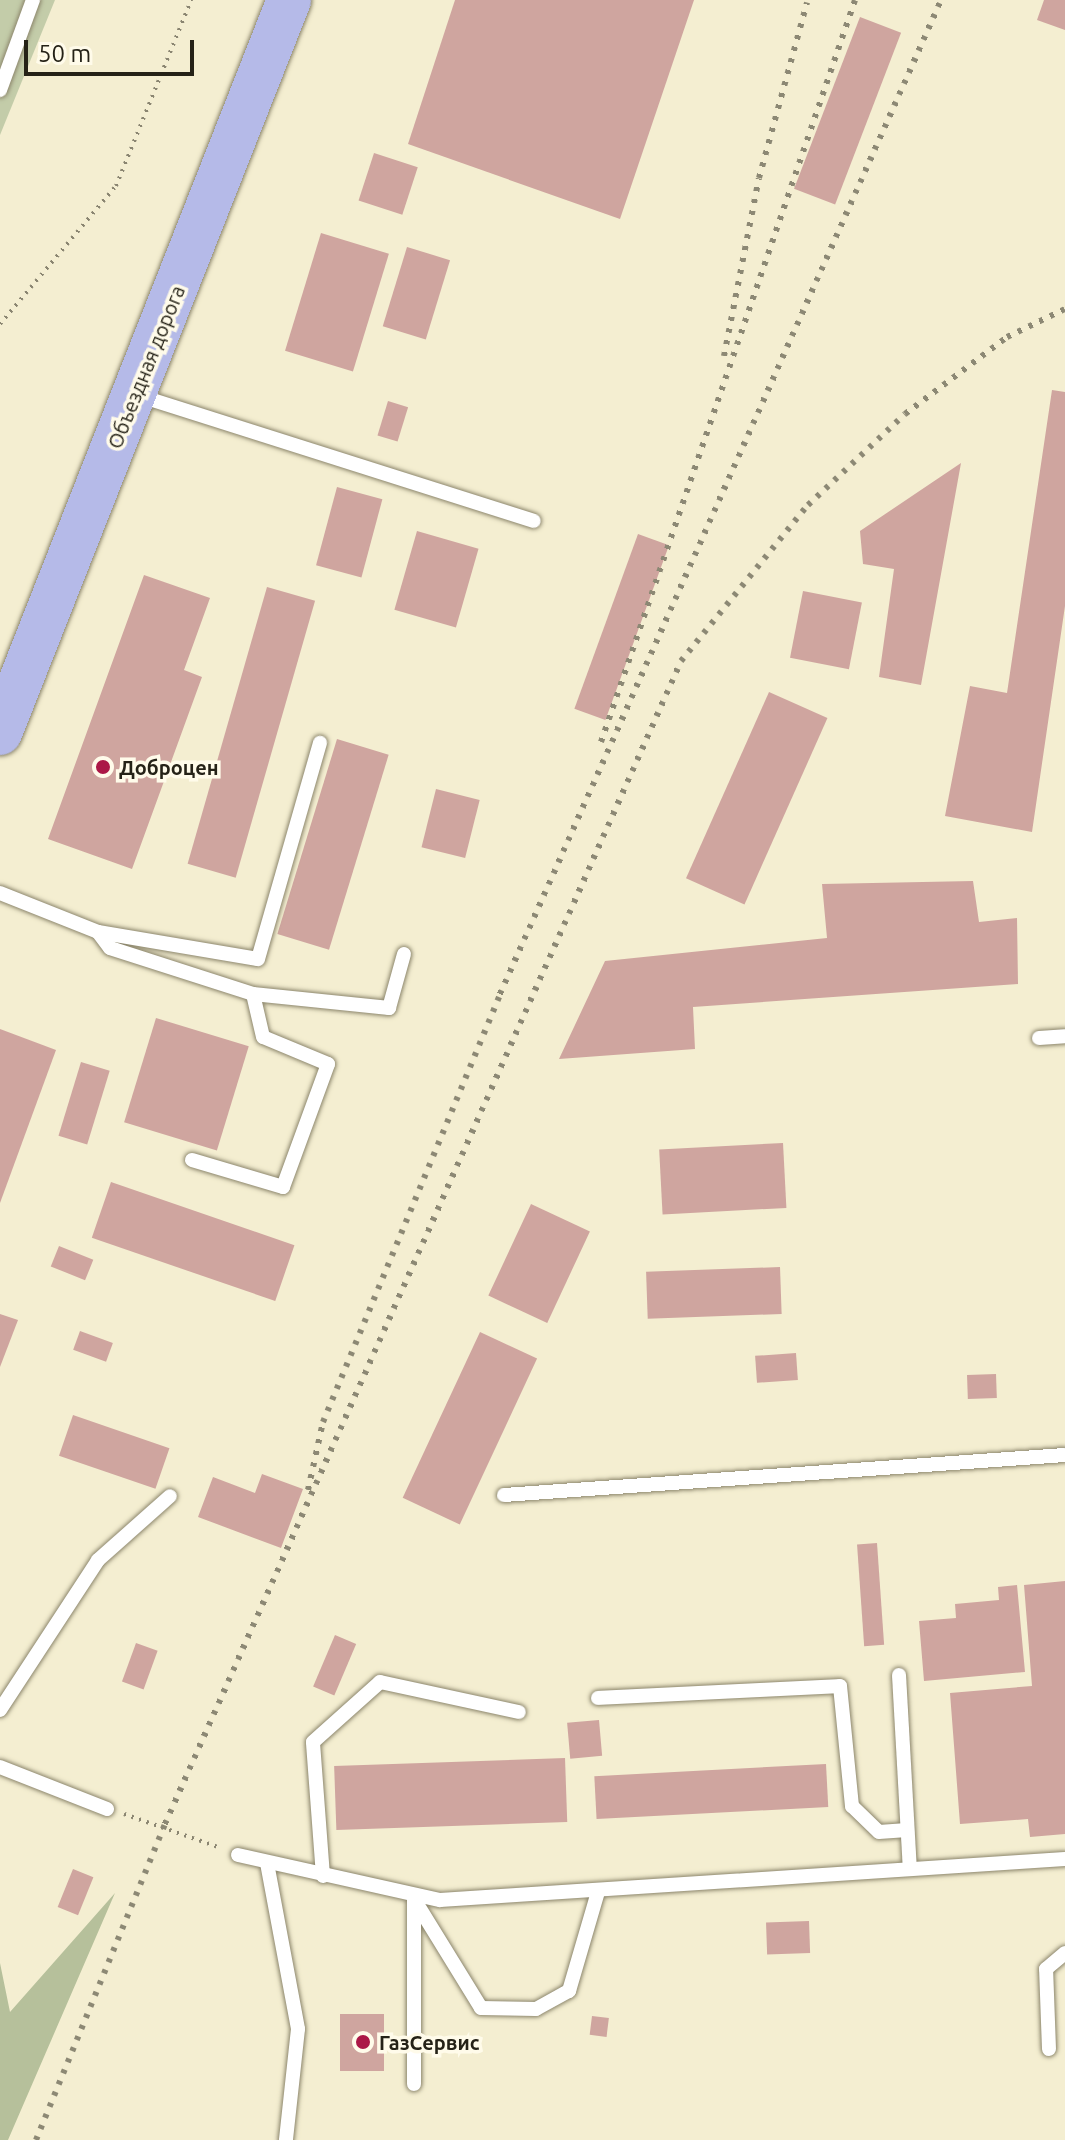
<!DOCTYPE html>
<html>
<head>
<meta charset="utf-8">
<style>
  body { margin:0 }
  #map { position:relative; width:1065px; height:2140px; overflow:hidden; background:#f4eed1; font-family:Ubuntu,sans-serif }
  div>[style] { position:absolute }
  .green>* { inset:0; background:#c3cca9 }
  .forest>* { inset:0; background:#b6c09b }
  .building>* { inset:0; background:#cfa59f; transform-origin:0 0 }
  .path>* { height:4px; margin-top:-2px; transform-origin:0; background:repeating-linear-gradient(90deg,#8a8571 0 2px,transparent 0 8px) }
  .roads { filter:drop-shadow(0 0 2px #8c866c) drop-shadow(0 0 2px #8c866c) }
  .lane>* { height:14px; margin:-7px; padding:0 7px; transform-origin:7px; border-radius:7px; background:#fff }
  .primary>* { height:44px; margin:-22px; padding:0 22px; transform-origin:22px; border-radius:22px; background:#b5bae8 }
  .rail>* { height:6px; margin-top:-3px; transform-origin:0; background:repeating-linear-gradient(90deg,#8c8874 0 4px,transparent 0 12px) }
  .dots>* { width:22px; height:22px; translate:-50% -50%; box-sizing:border-box; border:4px solid #fffbea; border-radius:50% }
  span { translate:-50% -50%; white-space:nowrap; text-align:center; line-height:1.15; -webkit-text-stroke:7px #fffbea; paint-order:stroke }
  .street-label { font-size:20px; color:#252217 }
  .poi-label { font-size:20px; color:#252217; font-weight:700 }
  .left { translate:0 -50%; text-align:left }
  .scale { position:absolute; left:24px; top:40px; width:170px; height:36px; box-sizing:border-box; border:4px solid #252217; border-top:0; padding-left:10px; font-size:24px; line-height:28px; white-space:nowrap; color:#252217; -webkit-text-stroke:6px #fffbea; paint-order:stroke }
</style>
</head>
<body>
<div id="map">
  <div class="green">
    <i style="clip-path:polygon(0 0,55px 0,0 135px)"></i>
  </div>
  <div class="forest">
    <i style="clip-path:polygon(115px 1893px,8px 2140px,0 2140px,0 1963px,10px 2012px)"></i>
  </div>
  <div class="building">
    <i style="clip-path:polygon(455px 0,694px 0,620px 219px,408px 144px)"></i>
    <i style="clip-path:polygon(1044px 0,1065px 0,1065px 30px,1037px 20px)"></i>
    <i style="left:860px;top:17px;width:44px;height:184px;rotate:21deg"></i>
    <i style="left:374px;top:153px;width:46px;height:50px;rotate:18deg"></i>
    <i style="left:321px;top:233px;width:71px;height:123px;rotate:17deg"></i>
    <i style="left:407px;top:247px;width:45px;height:83px;rotate:17deg"></i>
    <i style="clip-path:polygon(1052px 390px,1065px 392px,1065px 606px,1032px 832px,945px 816px,970px 686px,1007px 693px)"></i>
    <i style="left:388px;top:401px;width:21px;height:36px;rotate:17deg"></i>
    <i style="clip-path:polygon(961px 463px,921px 685px,879px 677px,894px 569px,863px 564px,860px 531px)"></i>
    <i style="left:337px;top:487px;width:47px;height:81px;rotate:15deg"></i>
    <i style="left:417px;top:531px;width:64px;height:82px;rotate:16deg"></i>
    <i style="left:638px;top:534px;width:33px;height:186px;rotate:20deg"></i>
    <i style="clip-path:polygon(144px 575px,210px 598px,184px 670px,202px 677px,132px 869px,48px 839px)"></i>
    <i style="left:267px;top:587px;width:50px;height:288px;rotate:16deg"></i>
    <i style="left:803px;top:591px;width:60px;height:68px;rotate:11deg"></i>
    <i style="left:769px;top:692px;width:64px;height:204px;rotate:24deg"></i>
    <i style="left:337px;top:739px;width:54px;height:204px;rotate:17deg"></i>
    <i style="left:436px;top:789px;width:45px;height:60px;rotate:14deg"></i>
    <i style="clip-path:polygon(973px 881px,979px 922px,1017px 918px,1018px 984px,693px 1007px,695px 1049px,559px 1059px,605px 961px,827px 938px,822px 884px)"></i>
    <i style="left:156px;top:1018px;width:97px;height:109px;rotate:17deg"></i>
    <i style="clip-path:polygon(0 1029px,56px 1050px,0 1203px)"></i>
    <i style="left:81px;top:1062px;width:30px;height:77px;rotate:17deg"></i>
    <i style="left:783px;top:1143px;width:65px;height:124px;rotate:87deg"></i>
    <i style="left:111px;top:1182px;width:194px;height:59px;rotate:19deg"></i>
    <i style="left:531px;top:1204px;width:65px;height:101px;rotate:25deg"></i>
    <i style="left:59px;top:1246px;width:37px;height:22px;rotate:22deg"></i>
    <i style="left:780px;top:1267px;width:47px;height:134px;rotate:88deg"></i>
    <i style="clip-path:polygon(0 1314px,18px 1320px,0 1367px)"></i>
    <i style="left:80px;top:1331px;width:35px;height:20px;rotate:20deg"></i>
    <i style="left:480px;top:1332px;width:63px;height:183px;rotate:25deg"></i>
    <i style="left:796px;top:1353px;width:27px;height:41px;rotate:86deg"></i>
    <i style="left:996px;top:1374px;width:24px;height:29px;rotate:88deg"></i>
    <i style="left:73px;top:1415px;width:102px;height:43px;rotate:19deg"></i>
    <i style="clip-path:polygon(262px 1474px,303px 1489px,281px 1548px,198px 1517px,213px 1477px,255px 1493px)"></i>
    <i style="left:877px;top:1543px;width:102px;height:20px;rotate:86deg"></i>
    <i style="clip-path:polygon(1065px 1581px,1065px 1834px,1030px 1837px,1028px 1819px,960px 1824px,950px 1693px,1032px 1686px,1024px 1585px)"></i>
    <i style="clip-path:polygon(1017px 1585px,1025px 1672px,924px 1681px,919px 1621px,956px 1618px,955px 1604px,999px 1600px,998px 1587px)"></i>
    <i style="left:335px;top:1635px;width:23px;height:56px;rotate:23deg"></i>
    <i style="left:136px;top:1643px;width:23px;height:41px;rotate:20deg"></i>
    <i style="left:599px;top:1720px;width:36px;height:32px;rotate:85deg"></i>
    <i style="left:565px;top:1758px;width:64px;height:231px;rotate:88deg"></i>
    <i style="left:826px;top:1764px;width:43px;height:232px;rotate:87deg"></i>
    <i style="left:73px;top:1869px;width:22px;height:41px;rotate:22deg"></i>
    <i style="left:809px;top:1921px;width:32px;height:43px;rotate:88deg"></i>
    <i style="left:340px;top:2014px;width:44px;height:57px"></i>
    <i style="left:592px;top:2016px;width:17px;height:19px;rotate:7deg"></i>
  </div>
  <div class="path">
    <i style="left:0;top:324px;width:180px;rotate:-50deg"></i>
    <i style="left:116px;top:186px;width:201px;rotate:-68deg"></i>
    <i style="left:124px;top:1814px;width:103px;rotate:19.3deg"></i>
  </div>
  <div class="roads">
    <div class="lane">
      <i style="left:0;top:90px;width:96px;rotate:-69.9deg"></i>
      <i style="left:140px;top:396px;width:413px;rotate:17.6deg"></i>
      <i style="left:0;top:893px;width:105px;rotate:21.7deg"></i>
      <i style="left:98px;top:932px;width:162px;rotate:9.6deg"></i>
      <i style="left:258px;top:959px;width:225px;rotate:-74deg"></i>
      <i style="left:98px;top:932px;width:20px;rotate:53deg"></i>
      <i style="left:110px;top:948px;width:150px;rotate:17.8deg"></i>
      <i style="left:253px;top:994px;width:137px;rotate:5.9deg"></i>
      <i style="left:389px;top:1008px;width:56px;rotate:-74.5deg"></i>
      <i style="left:1039px;top:1038px;width:26px;rotate:-4deg"></i>
      <i style="left:192px;top:1160px;width:95px;rotate:16.5deg"></i>
      <i style="left:283px;top:1187px;width:131px;rotate:-69.9deg"></i>
      <i style="left:328px;top:1064px;width:70px;rotate:-157.4deg"></i>
      <i style="left:263px;top:1037px;width:44px;rotate:-103.1deg"></i>
      <i style="left:504px;top:1495px;width:562px;rotate:-4.08deg"></i>
      <i style="left:899px;top:1675px;width:194px;rotate:86.8deg"></i>
      <i style="left:598px;top:1698px;width:242px;rotate:-2.8deg"></i>
      <i style="left:840px;top:1686px;width:121px;rotate:84.3deg"></i>
      <i style="left:852px;top:1806px;width:37px;rotate:44deg"></i>
      <i style="left:879px;top:1832px;width:28px;rotate:-4deg"></i>
      <i style="left:0;top:1710px;width:179px;rotate:-56.8deg"></i>
      <i style="left:98px;top:1560px;width:96px;rotate:-41.6deg"></i>
      <i style="left:0;top:1767px;width:115px;rotate:21.4deg"></i>
      <i style="left:238px;top:1855px;width:207px;rotate:12.6deg"></i>
      <i style="left:440px;top:1900px;width:626px;rotate:-3.75deg"></i>
      <i style="left:267px;top:1863px;width:169px;rotate:79.4deg"></i>
      <i style="left:298px;top:2029px;width:112px;rotate:96.2deg"></i>
      <i style="left:323px;top:1876px;width:134px;rotate:-94.3deg"></i>
      <i style="left:313px;top:1742px;width:90px;rotate:-41.8deg"></i>
      <i style="left:380px;top:1682px;width:142px;rotate:12.2deg"></i>
      <i style="left:414px;top:1899px;width:128px;rotate:58.4deg"></i>
      <i style="left:481px;top:2008px;width:55px;rotate:1deg"></i>
      <i style="left:536px;top:2009px;width:38px;rotate:-29deg"></i>
      <i style="left:569px;top:1991px;width:103px;rotate:-73.7deg"></i>
      <i style="left:414px;top:1899px;width:185px;rotate:90deg"></i>
      <i style="left:1049px;top:2049px;width:80px;rotate:-92.1deg"></i>
      <i style="left:1046px;top:1969px;width:25px;rotate:-40deg"></i>
    </div>
    <div class="primary">
      <i style="left:0;top:733px;width:788px;rotate:-68.48deg"></i>
    </div>
  </div>
  <div class="rail">
    <i style="left:724px;top:356px;width:181px;rotate:-78.9deg"></i>
    <i style="left:759px;top:178px;width:182px;rotate:-74.7deg"></i>
    <i style="left:601px;top:742px;width:784px;rotate:-71.1deg"></i>
    <i style="left:308px;top:1490px;width:70px;rotate:-77.6deg"></i>
    <i style="left:323px;top:1422px;width:463px;rotate:-67.5deg"></i>
    <i style="left:500px;top:994px;width:1087px;rotate:-66.07deg"></i>
    <i style="left:36px;top:2140px;width:341px;rotate:-67.8deg"></i>
    <i style="left:165px;top:1824px;width:1272px;rotate:-66.07deg"></i>
    <i style="left:681px;top:661px;width:201px;rotate:-50.9deg"></i>
    <i style="left:808px;top:505px;width:133px;rotate:-43.2deg"></i>
    <i style="left:905px;top:414px;width:128px;rotate:-37deg"></i>
    <i style="left:1007px;top:337px;width:64px;rotate:-25.8deg"></i>
  </div>
  <div class="dots">
    <i style="left:103px;top:767px;background:#ab1847"></i>
    <i style="left:363px;top:2042px;background:#ab1847"></i>
  </div>
  <div class="street-label">
    <span style="left:146px;top:367px;rotate:-68deg">Объездная дорога</span>
  </div>
  <div class="poi-label">
    <span class="left" style="left:119px;top:767px">Доброцен</span>
    <span class="left" style="left:379px;top:2042px">ГазСервис</span>
  </div>
  <div class="scale">50 m</div>
</div>
</body>
</html>
